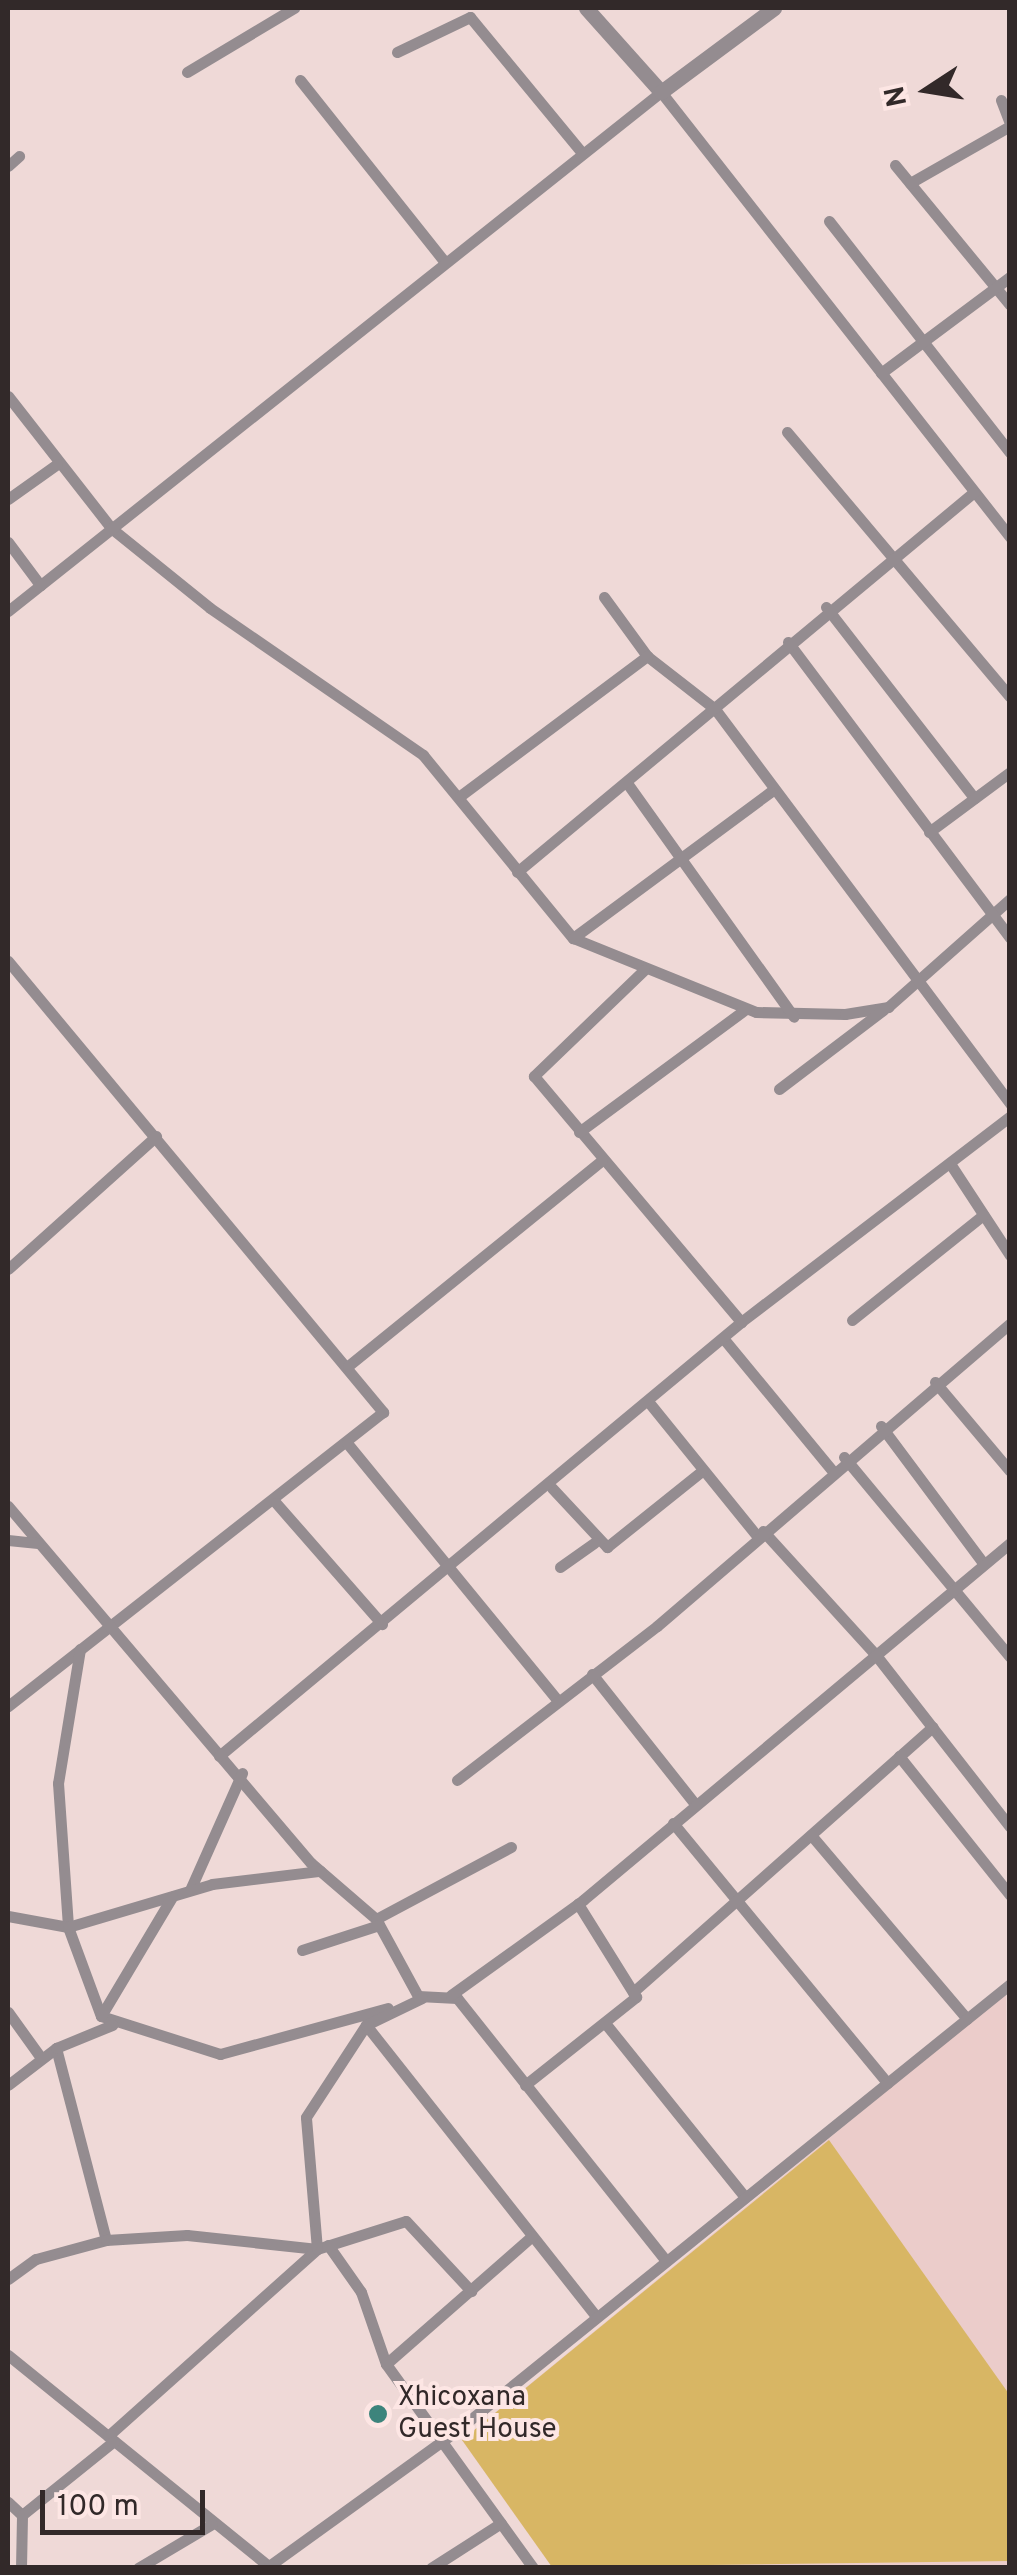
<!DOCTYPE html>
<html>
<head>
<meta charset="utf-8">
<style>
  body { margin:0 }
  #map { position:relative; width:1017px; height:2575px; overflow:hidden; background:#efd9d7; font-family:Overpass,sans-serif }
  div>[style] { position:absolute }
  .built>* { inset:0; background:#ebccca }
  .green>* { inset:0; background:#d8b664 }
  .minor>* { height:11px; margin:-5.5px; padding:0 5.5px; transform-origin:5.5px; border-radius:5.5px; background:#948c90 }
  .tertiary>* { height:15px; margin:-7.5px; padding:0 7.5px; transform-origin:7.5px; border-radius:7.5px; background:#948c90 }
  .dots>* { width:28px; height:28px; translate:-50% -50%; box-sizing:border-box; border:5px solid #fde6e4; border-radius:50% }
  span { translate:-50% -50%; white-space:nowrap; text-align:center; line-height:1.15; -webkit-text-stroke:8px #fde6e4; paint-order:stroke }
  .poi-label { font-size:28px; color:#322929 }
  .left { translate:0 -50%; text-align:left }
  .frame { position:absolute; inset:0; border:10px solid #322929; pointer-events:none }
  .north { position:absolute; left:877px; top:40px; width:100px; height:100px; -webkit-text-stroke:8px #fde6e4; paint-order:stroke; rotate:258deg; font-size:28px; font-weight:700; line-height:40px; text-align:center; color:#322929 }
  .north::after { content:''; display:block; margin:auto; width:35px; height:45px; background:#322929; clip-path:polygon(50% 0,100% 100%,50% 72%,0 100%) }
  .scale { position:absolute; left:40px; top:2490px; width:165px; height:45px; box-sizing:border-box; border:5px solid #322929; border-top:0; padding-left:12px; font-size:30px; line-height:35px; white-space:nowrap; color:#322929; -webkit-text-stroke:8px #fde6e4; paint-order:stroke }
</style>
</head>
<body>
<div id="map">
  <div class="built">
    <i style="clip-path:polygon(1006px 1993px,1009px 2567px,552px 2567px,462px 2440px)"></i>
  </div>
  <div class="green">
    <i style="clip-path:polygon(829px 2140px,1009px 2394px,1009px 2561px,552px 2567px,462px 2440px)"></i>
  </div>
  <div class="minor">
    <i style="left:397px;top:52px;width:81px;rotate:-25.6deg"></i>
    <i style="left:470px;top:17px;width:176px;rotate:50.5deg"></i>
    <i style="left:187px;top:72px;width:125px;rotate:-30.9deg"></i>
    <i style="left:300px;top:80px;width:230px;rotate:51.5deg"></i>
    <i style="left:1001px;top:100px;width:25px;rotate:69deg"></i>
    <i style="left:895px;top:165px;width:181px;rotate:50.6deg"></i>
    <i style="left:8px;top:166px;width:15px;rotate:-42deg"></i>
    <i style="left:910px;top:183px;width:115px;rotate:-29.7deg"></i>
    <i style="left:829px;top:221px;width:294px;rotate:52deg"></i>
    <i style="left:881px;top:373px;width:161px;rotate:-36.7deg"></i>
    <i style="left:8px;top:396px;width:167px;rotate:52deg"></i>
    <i style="left:111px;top:528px;width:127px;rotate:38.9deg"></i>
    <i style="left:210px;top:608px;width:259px;rotate:34.6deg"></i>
    <i style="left:423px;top:755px;width:237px;rotate:50.7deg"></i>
    <i style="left:573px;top:938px;width:197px;rotate:22deg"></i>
    <i style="left:756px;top:1012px;width:89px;rotate:1.3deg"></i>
    <i style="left:845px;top:1014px;width:44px;rotate:-9.2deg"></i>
    <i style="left:888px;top:1007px;width:163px;rotate:-41.5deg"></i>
    <i style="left:787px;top:432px;width:346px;rotate:49.9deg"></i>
    <i style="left:8px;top:499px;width:60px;rotate:-35.5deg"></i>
    <i style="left:8px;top:542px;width:54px;rotate:53.3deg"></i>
    <i style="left:604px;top:597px;width:73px;rotate:53.9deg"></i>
    <i style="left:647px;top:656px;width:86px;rotate:37.9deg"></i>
    <i style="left:715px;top:709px;width:493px;rotate:53.2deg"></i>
    <i style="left:826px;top:607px;width:242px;rotate:52.2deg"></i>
    <i style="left:8px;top:611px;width:834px;rotate:-38.48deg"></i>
    <i style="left:661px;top:92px;width:566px;rotate:51.89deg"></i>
    <i style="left:788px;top:642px;width:370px;rotate:53.1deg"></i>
    <i style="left:627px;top:783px;width:287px;rotate:54.5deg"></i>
    <i style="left:460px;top:796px;width:234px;rotate:-36.8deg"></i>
    <i style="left:929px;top:832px;width:101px;rotate:-36.5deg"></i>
    <i style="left:517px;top:872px;width:594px;rotate:-39.74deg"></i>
    <i style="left:573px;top:938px;width:245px;rotate:-36.5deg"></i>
    <i style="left:8px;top:961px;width:587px;rotate:50.26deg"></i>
    <i style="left:383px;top:1412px;width:477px;rotate:141.9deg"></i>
    <i style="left:644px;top:970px;width:153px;rotate:136.1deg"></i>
    <i style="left:534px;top:1076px;width:322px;rotate:49.9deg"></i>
    <i style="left:779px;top:1089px;width:131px;rotate:-37.2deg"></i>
    <i style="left:579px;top:1132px;width:207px;rotate:-36.4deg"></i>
    <i style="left:951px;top:1165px;width:108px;rotate:56.8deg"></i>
    <i style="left:8px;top:1269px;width:199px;rotate:-41.9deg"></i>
    <i style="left:852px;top:1320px;width:168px;rotate:-38.7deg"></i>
    <i style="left:723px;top:1338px;width:170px;rotate:50.5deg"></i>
    <i style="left:348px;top:1366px;width:326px;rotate:-39deg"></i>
    <i style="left:935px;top:1382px;width:116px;rotate:49.9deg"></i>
    <i style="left:651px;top:1405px;width:170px;rotate:51deg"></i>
    <i style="left:881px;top:1426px;width:171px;rotate:53.3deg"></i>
    <i style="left:347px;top:1443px;width:332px;rotate:50.7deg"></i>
    <i style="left:844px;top:1457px;width:260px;rotate:50.3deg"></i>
    <i style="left:552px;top:1488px;width:81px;rotate:47deg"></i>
    <i style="left:607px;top:1547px;width:122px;rotate:-38.7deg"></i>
    <i style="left:276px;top:1503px;width:161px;rotate:48.8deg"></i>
    <i style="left:8px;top:1506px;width:468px;rotate:49.7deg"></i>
    <i style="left:311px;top:1863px;width:86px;rotate:40.7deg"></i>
    <i style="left:376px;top:1919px;width:88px;rotate:61.4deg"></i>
    <i style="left:418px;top:1996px;width:39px;rotate:3deg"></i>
    <i style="left:457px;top:1998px;width:336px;rotate:51.5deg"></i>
    <i style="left:763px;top:1531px;width:166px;rotate:47.7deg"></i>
    <i style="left:875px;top:1654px;width:219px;rotate:52deg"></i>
    <i style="left:8px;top:1540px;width:30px;rotate:6deg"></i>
    <i style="left:560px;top:1567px;width:42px;rotate:-35.2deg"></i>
    <i style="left:80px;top:1649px;width:136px;rotate:99.3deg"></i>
    <i style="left:58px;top:1783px;width:144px;rotate:86deg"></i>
    <i style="left:68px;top:1927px;width:95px;rotate:69.7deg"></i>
    <i style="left:101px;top:2016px;width:125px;rotate:17.7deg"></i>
    <i style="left:220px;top:2054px;width:174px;rotate:-15.3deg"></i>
    <i style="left:592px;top:1674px;width:166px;rotate:51.6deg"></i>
    <i style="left:219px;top:1756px;width:679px;rotate:-39.74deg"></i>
    <i style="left:741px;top:1322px;width:339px;rotate:-37.4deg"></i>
    <i style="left:899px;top:1756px;width:178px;rotate:51.4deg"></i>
    <i style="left:457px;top:1780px;width:252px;rotate:-37.6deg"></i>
    <i style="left:657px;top:1626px;width:465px;rotate:-40.6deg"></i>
    <i style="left:673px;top:1823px;width:337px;rotate:50.5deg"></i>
    <i style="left:811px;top:1835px;width:241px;rotate:49.7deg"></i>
    <i style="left:190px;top:1890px;width:128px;rotate:-66deg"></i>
    <i style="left:8px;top:1916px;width:61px;rotate:10.4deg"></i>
    <i style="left:68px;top:1927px;width:150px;rotate:-16.6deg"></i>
    <i style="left:212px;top:1884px;width:109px;rotate:-6.9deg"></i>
    <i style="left:376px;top:1919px;width:153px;rotate:-28.1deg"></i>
    <i style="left:302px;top:1950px;width:81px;rotate:-18deg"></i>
    <i style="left:633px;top:1992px;width:400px;rotate:-41.5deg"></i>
    <i style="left:451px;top:1995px;width:163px;rotate:-35.7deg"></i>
    <i style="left:583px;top:1900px;width:557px;rotate:-39.9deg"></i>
    <i style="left:8px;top:2012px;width:57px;rotate:54.3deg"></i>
    <i style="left:101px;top:2016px;width:139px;rotate:-59.2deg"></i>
    <i style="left:605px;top:2023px;width:222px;rotate:51.2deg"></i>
    <i style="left:366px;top:2025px;width:371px;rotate:51.7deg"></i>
    <i style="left:56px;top:2048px;width:198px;rotate:75.4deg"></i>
    <i style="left:8px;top:2085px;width:61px;rotate:-37.6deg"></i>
    <i style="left:56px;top:2048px;width:61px;rotate:-22.3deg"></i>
    <i style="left:525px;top:2085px;width:142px;rotate:-38.4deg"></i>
    <i style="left:636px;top:1997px;width:110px;rotate:-121.9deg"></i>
    <i style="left:328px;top:2245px;width:57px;rotate:54.9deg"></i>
    <i style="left:361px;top:2292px;width:76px;rotate:70.9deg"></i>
    <i style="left:386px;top:2364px;width:251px;rotate:54.2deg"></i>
    <i style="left:8px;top:2279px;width:34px;rotate:-36deg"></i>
    <i style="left:36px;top:2259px;width:73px;rotate:-15.2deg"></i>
    <i style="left:106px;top:2240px;width:81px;rotate:-3.5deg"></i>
    <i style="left:187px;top:2235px;width:131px;rotate:6.1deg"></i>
    <i style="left:317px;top:2249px;width:93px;rotate:-17.5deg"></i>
    <i style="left:406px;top:2221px;width:96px;rotate:47.1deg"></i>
    <i style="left:8px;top:2355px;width:338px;rotate:39deg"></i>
    <i style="left:386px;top:2364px;width:194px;rotate:-41.2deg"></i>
    <i style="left:108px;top:2436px;width:280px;rotate:-41.8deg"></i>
    <i style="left:317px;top:2249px;width:132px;rotate:-94.8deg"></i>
    <i style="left:306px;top:2117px;width:110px;rotate:-56.9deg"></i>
    <i style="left:366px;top:2025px;width:62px;rotate:-25.7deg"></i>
    <i style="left:8px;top:2502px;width:19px;rotate:43deg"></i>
    <i style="left:269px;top:2566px;width:229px;rotate:-35.8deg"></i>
    <i style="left:455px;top:2432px;width:713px;rotate:-38.91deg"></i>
    <i style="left:21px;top:2568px;width:53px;rotate:-88.9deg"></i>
    <i style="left:22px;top:2515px;width:118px;rotate:-38.8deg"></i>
    <i style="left:138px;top:2568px;width:86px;rotate:-30.7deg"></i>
    <i style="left:431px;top:2568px;width:83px;rotate:-32.7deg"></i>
  </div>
  <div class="tertiary">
    <i style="left:586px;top:8px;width:113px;rotate:48.2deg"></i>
    <i style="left:661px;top:92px;width:141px;rotate:-36.6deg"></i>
  </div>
  <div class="dots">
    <i style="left:378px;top:2414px;background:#3d847c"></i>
  </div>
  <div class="poi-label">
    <span class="left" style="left:398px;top:2414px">Xhicoxana<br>Guest House</span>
  </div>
  <div class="frame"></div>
  <div class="north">N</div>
  <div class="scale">100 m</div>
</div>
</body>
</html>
